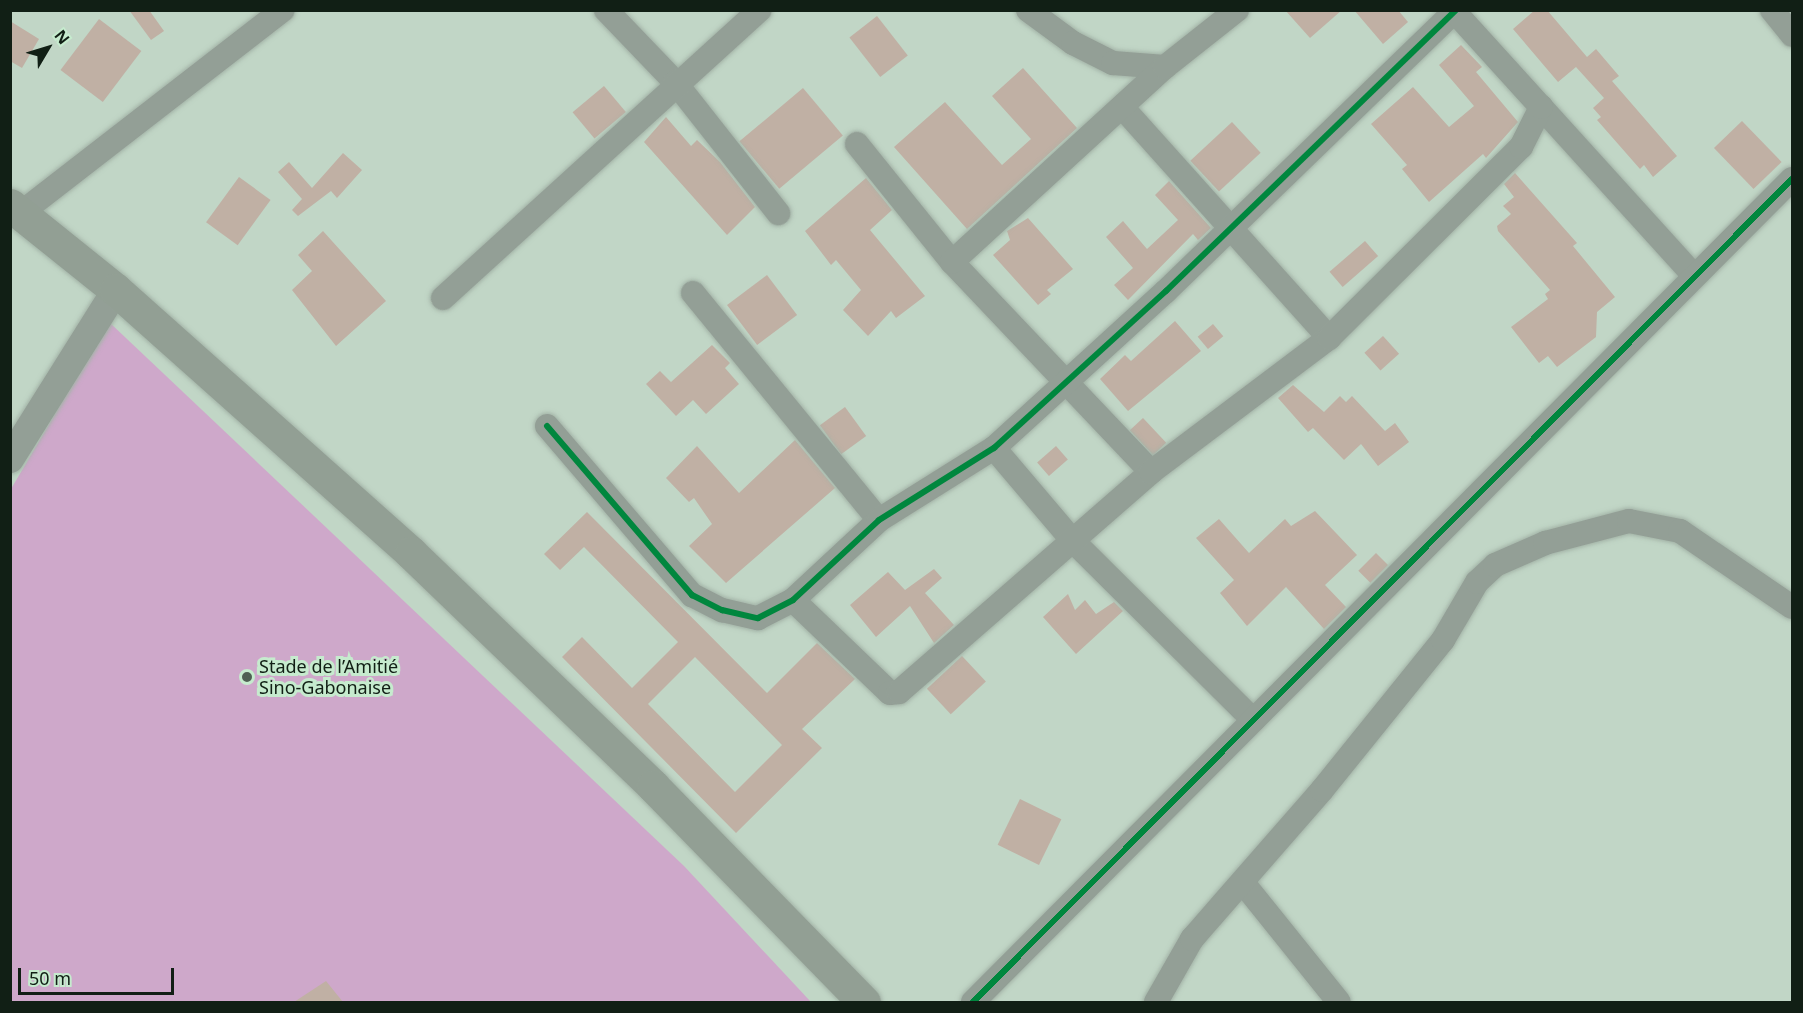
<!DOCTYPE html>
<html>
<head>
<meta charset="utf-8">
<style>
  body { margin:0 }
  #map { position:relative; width:1803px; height:1013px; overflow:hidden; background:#c1d6c6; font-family:"Noto Sans",sans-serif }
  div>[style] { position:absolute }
  .green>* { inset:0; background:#cea8ca }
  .building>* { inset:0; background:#c0b0a4; transform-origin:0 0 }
  .roads { filter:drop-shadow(0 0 2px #a3b3a7) drop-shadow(0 0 2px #a3b3a7) }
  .minor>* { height:24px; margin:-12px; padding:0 12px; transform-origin:12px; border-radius:12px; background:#939f96 }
  .tertiary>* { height:28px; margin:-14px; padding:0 14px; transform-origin:14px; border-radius:14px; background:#939f96 }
  .secondary>* { height:33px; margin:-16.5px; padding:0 16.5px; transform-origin:16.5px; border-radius:16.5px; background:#929f94 }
  .cycleway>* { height:6px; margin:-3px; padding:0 3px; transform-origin:3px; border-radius:3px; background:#00873e }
  .dots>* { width:16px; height:16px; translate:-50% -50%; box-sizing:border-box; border:3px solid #c6ebce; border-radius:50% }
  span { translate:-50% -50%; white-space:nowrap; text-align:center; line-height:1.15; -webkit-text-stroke:6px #c6ebce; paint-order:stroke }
  .poi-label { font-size:18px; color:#111f15 }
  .left { translate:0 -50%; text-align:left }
  .frame { position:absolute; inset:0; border:12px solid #111f15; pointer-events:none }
  .north { position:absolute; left:18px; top:18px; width:60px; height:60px; -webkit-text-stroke:4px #c6ebce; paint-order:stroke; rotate:52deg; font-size:16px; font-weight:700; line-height:24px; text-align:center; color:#111f15 }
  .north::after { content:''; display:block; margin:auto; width:21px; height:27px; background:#111f15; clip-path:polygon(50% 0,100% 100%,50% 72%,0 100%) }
  .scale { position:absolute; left:18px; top:968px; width:156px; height:27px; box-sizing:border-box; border:3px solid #111f15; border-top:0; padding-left:8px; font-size:18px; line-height:21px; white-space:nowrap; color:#111f15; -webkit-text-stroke:4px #c6ebce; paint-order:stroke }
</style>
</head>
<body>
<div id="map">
  <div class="green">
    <i style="clip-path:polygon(109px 322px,684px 866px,811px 1002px,11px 1002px,11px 489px)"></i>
  </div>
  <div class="building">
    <i style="clip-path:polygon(129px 10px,149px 10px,164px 31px,151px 40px)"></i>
    <i style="clip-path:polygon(1285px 10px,1342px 10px,1310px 38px)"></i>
    <i style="clip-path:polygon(1354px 10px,1398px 10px,1408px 22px,1383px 44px)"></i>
    <i style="clip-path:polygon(1535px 10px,1547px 10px,1587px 57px,1596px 49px,1619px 76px,1612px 81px,1677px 156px,1653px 177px,1644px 165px,1640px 169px,1597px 120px,1601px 117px,1593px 108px,1604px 98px,1576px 67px,1558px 82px,1513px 29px)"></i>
    <i style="left:877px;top:16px;width:50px;height:35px;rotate:52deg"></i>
    <i style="left:99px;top:19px;width:53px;height:64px;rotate:37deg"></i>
    <i style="clip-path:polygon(10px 21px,39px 39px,22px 68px,10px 61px)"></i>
    <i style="clip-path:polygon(1461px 45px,1482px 67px,1476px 72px,1518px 122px,1486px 158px,1483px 154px,1429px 202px,1402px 169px,1407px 165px,1371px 124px,1413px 87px,1449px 127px,1474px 106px,1439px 65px)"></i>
    <i style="clip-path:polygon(1023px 68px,1077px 128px,967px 229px,894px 147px,945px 102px,1002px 165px,1031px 139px,992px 96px)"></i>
    <i style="left:604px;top:86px;width:34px;height:41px;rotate:50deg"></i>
    <i style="left:803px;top:88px;width:62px;height:83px;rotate:50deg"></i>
    <i style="clip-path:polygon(666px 117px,691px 146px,697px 140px,720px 162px,755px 207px,727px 235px,644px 142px)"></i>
    <i style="left:1742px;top:121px;width:57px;height:39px;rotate:46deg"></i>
    <i style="left:1232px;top:122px;width:42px;height:57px;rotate:47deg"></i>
    <i style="clip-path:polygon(343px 153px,362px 170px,337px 198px,331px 191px,298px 216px,292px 210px,302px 199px,278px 172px,289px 162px,312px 188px)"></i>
    <i style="clip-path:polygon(1515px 173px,1577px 243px,1573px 246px,1615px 297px,1597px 312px,1596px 337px,1557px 367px,1548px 356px,1539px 363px,1511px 327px,1548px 299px,1545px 294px,1550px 290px,1498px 231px,1497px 226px,1511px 214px,1503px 206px,1514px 197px,1504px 184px)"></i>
    <i style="left:239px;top:177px;width:39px;height:56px;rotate:36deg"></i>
    <i style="clip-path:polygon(866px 178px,892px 210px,870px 230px,925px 296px,896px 318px,891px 311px,868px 336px,843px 310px,861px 290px,836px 260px,831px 265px,805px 231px)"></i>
    <i style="clip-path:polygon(1169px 181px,1211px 228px,1198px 240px,1193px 234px,1128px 300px,1114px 285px,1133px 268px,1106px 237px,1123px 221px,1147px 249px,1178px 220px,1155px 195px)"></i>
    <i style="clip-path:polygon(1028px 218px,1073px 269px,1047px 290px,1051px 294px,1038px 305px,993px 255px,1010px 240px,1007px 231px)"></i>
    <i style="clip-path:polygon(323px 231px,386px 301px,336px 346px,292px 290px,312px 271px,298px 255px)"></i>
    <i style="left:1365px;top:241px;width:20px;height:47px;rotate:49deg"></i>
    <i style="left:767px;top:275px;width:50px;height:50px;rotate:53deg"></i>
    <i style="clip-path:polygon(1175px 321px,1201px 351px,1128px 411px,1100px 379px,1125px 355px,1131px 361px)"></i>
    <i style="left:1213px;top:324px;width:16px;height:20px;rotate:50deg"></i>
    <i style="left:1383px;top:336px;width:24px;height:25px;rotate:48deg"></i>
    <i style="clip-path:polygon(712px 345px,730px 363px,725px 368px,739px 384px,706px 414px,693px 400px,676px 416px,646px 384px,660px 371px,671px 382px)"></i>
    <i style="clip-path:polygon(1293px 385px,1324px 412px,1340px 396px,1346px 402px,1352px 396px,1385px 431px,1395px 423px,1409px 442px,1378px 466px,1361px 444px,1344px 460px,1313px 428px,1308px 432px,1278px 398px)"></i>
    <i style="left:845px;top:407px;width:36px;height:31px;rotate:54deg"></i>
    <i style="left:1143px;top:418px;width:34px;height:18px;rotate:47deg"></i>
    <i style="clip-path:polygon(795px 440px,835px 488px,726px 583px,689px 546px,712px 524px,694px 498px,689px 502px,666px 478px,697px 446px,739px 493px)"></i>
    <i style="left:1056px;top:446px;width:18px;height:25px;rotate:49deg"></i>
    <i style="clip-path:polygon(1315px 511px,1357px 555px,1325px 585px,1346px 607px,1324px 629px,1286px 587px,1247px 626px,1220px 593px,1234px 580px,1196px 538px,1219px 519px,1249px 553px,1285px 519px,1291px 526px)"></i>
    <i style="clip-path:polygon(evenodd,587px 512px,767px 693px,817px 643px,855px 679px,802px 729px,822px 748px,736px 833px,562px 657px,582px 637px,632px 688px,678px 642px,584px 547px,560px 570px,544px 554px,587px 512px,695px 657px,782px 745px,735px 792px,648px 704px,695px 657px)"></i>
    <i style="left:1376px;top:553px;width:17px;height:25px;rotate:45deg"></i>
    <i style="clip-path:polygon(934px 569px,942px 578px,925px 593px,954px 625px,934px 643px,910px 606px,876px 637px,850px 605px,888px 572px,905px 590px)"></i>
    <i style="clip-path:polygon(1068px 594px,1075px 610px,1085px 600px,1096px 614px,1114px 602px,1123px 611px,1076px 654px,1043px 617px)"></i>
    <i style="left:962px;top:656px;width:35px;height:48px;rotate:47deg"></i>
    <i style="left:1020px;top:799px;width:46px;height:51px;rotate:26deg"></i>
    <i style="clip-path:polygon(326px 981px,343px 1002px,294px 1002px)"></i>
  </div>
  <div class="roads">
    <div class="minor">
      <i style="left:606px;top:10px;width:100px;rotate:46.2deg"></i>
      <i style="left:675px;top:82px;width:167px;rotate:51.8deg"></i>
      <i style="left:1028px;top:10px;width:56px;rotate:36.3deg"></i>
      <i style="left:1073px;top:43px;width:45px;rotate:26.6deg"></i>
      <i style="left:1113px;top:63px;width:52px;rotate:4.4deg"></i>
      <i style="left:1772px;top:10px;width:32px;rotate:51deg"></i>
      <i style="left:1122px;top:107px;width:310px;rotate:48.1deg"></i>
      <i style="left:1541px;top:107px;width:228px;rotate:47.8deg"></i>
      <i style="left:857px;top:144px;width:151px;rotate:51.2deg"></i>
      <i style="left:952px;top:262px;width:289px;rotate:46.5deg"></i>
      <i style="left:21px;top:213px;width:331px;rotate:-37.8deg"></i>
      <i style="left:952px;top:262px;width:289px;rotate:-42.5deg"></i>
      <i style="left:1165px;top:67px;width:92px;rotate:-38.4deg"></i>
      <i style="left:693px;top:293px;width:293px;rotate:50.7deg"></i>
      <i style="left:443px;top:298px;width:428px;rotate:-42.3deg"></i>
      <i style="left:547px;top:426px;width:223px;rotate:49.4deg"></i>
      <i style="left:692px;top:595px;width:34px;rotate:27deg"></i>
      <i style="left:722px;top:610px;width:37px;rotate:13deg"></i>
      <i style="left:758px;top:618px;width:39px;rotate:-27deg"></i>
      <i style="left:793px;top:600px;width:117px;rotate:-42.9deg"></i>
      <i style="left:879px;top:520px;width:136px;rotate:-32.1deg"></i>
      <i style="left:994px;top:448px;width:233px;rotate:-42.4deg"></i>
      <i style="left:1166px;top:291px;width:404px;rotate:-44.1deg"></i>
      <i style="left:994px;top:448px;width:122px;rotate:49.7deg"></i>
      <i style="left:1073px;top:541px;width:254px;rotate:44.8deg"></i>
      <i style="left:793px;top:600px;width:134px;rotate:43.8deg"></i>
      <i style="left:890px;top:693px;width:9px;rotate:-6deg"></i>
      <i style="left:899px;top:692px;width:335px;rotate:-41.1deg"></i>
      <i style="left:1151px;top:472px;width:223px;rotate:-37deg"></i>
      <i style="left:1329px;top:338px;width:271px;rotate:-44.9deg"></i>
      <i style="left:1521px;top:147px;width:45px;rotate:-63.4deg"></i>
      <i style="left:1541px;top:107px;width:131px;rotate:-132.2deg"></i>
      <i style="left:1244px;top:884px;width:151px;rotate:51.2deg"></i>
      <i style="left:973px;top:1002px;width:1161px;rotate:-45.14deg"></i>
      <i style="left:1156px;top:1002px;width:73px;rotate:-60.3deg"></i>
      <i style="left:1192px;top:939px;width:198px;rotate:-48.9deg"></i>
      <i style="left:1322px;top:790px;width:193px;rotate:-51.1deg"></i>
      <i style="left:1443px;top:640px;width:67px;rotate:-59.6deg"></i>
      <i style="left:1477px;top:582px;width:25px;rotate:-43deg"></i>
      <i style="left:1495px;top:565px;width:55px;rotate:-23.7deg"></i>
      <i style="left:1545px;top:543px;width:87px;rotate:-14.7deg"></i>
      <i style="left:1629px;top:521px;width:52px;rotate:11.1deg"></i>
      <i style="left:1680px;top:531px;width:135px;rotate:34.2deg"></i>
    </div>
    <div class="tertiary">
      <i style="left:10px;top:459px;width:199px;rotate:-57.9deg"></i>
    </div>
    <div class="secondary">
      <i style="left:10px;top:205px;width:136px;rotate:38.7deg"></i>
      <i style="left:116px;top:290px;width:395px;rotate:41.7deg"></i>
      <i style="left:411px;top:553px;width:336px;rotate:43.9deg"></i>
      <i style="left:653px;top:786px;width:302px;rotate:45.7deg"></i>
    </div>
  </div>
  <div class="cycleway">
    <i style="left:547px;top:426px;width:223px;rotate:49.4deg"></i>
    <i style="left:692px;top:595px;width:34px;rotate:27deg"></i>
    <i style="left:722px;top:610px;width:37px;rotate:13deg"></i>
    <i style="left:758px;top:618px;width:39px;rotate:-27deg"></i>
    <i style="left:793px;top:600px;width:117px;rotate:-42.9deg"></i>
    <i style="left:879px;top:520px;width:136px;rotate:-32.1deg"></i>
    <i style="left:994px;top:448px;width:233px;rotate:-42.4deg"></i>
    <i style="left:1166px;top:291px;width:404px;rotate:-44.1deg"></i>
    <i style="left:973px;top:1002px;width:1161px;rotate:-45.14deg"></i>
  </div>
  <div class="dots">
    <i style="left:247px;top:677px;background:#4f5f53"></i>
  </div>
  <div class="poi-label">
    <span class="left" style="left:259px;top:677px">Stade de l’Amitié<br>Sino-Gabonaise</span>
  </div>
  <div class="frame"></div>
  <div class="north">N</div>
  <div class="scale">50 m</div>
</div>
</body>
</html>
